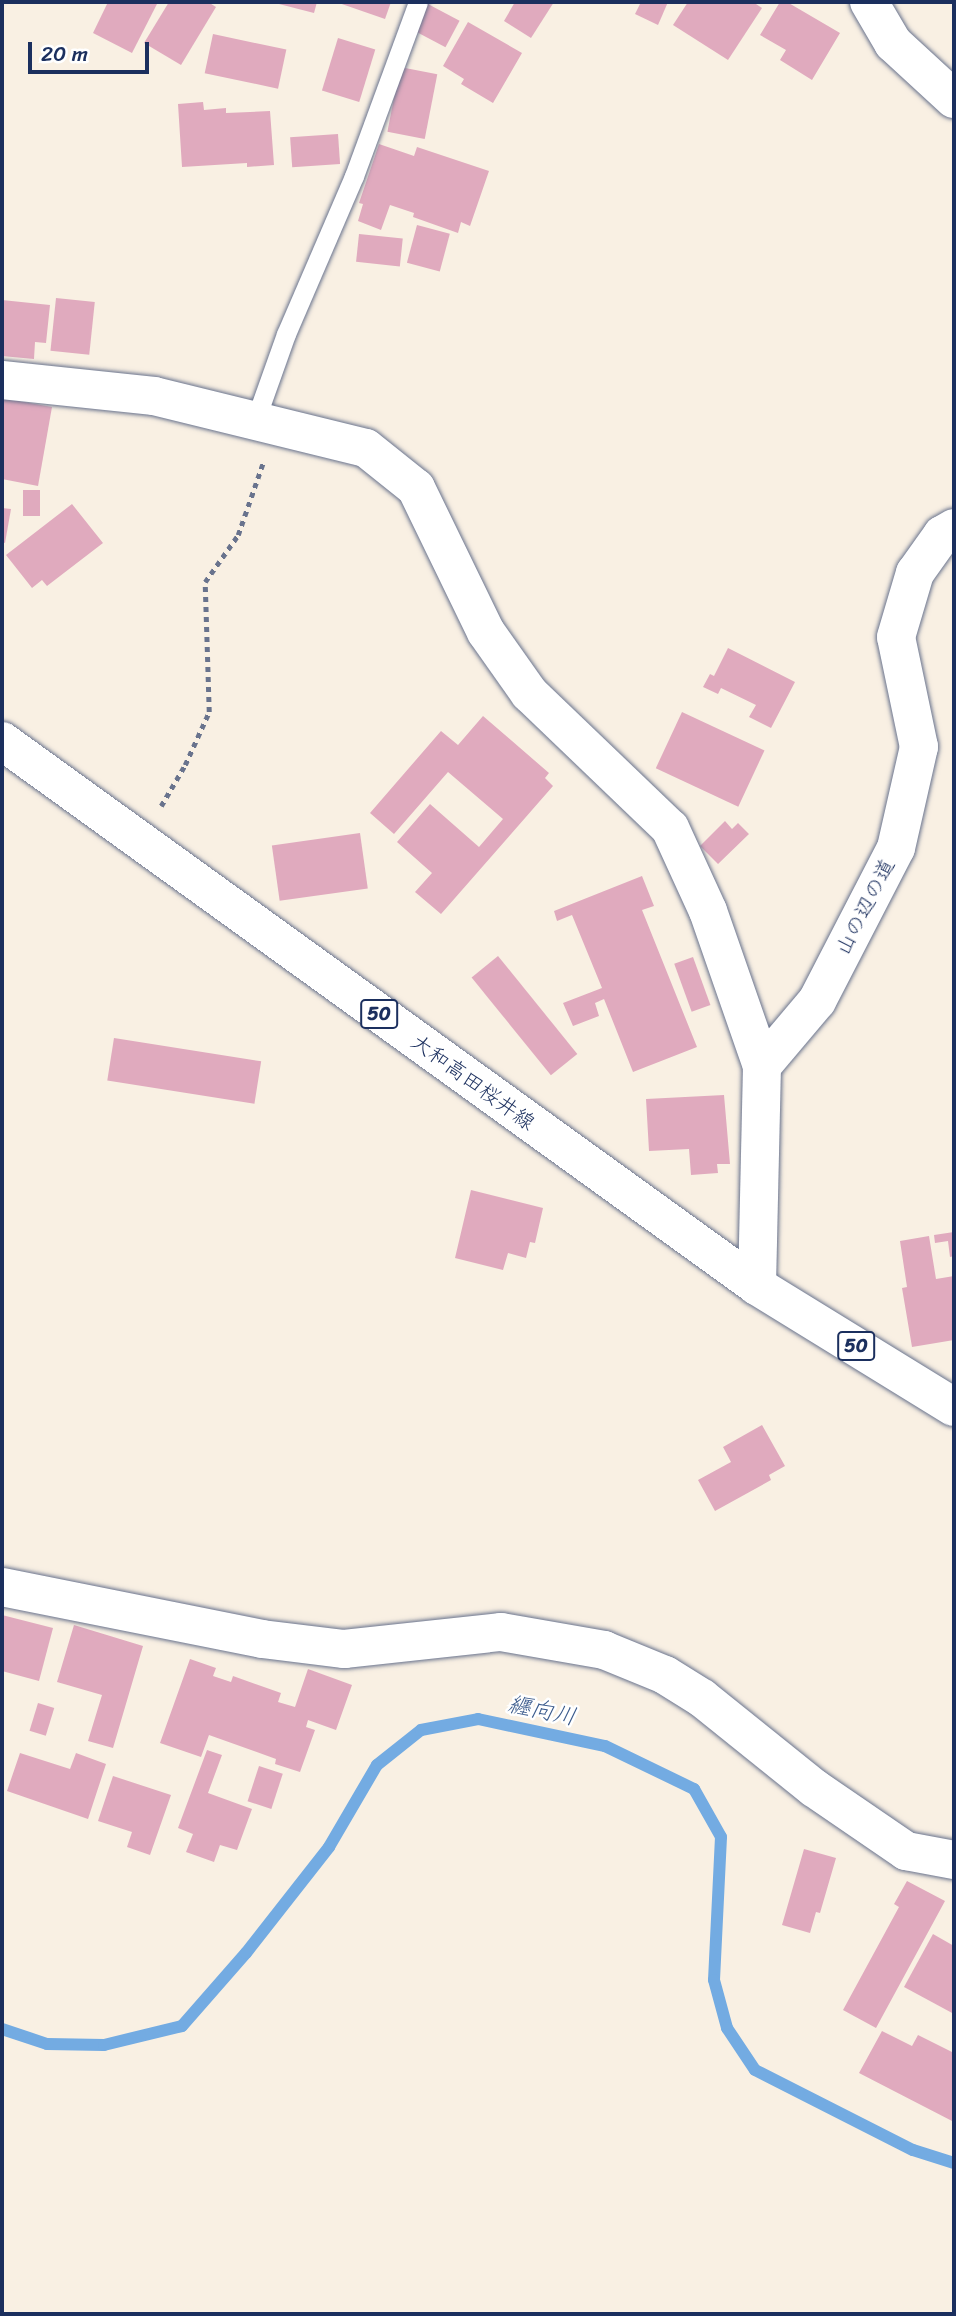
<!DOCTYPE html>
<html>
<head>
<meta charset="utf-8">
<style>
  body { margin:0 }
  #map { position:relative; width:956px; height:2316px; overflow:hidden; background:#f9f0e3; font-family:Sriracha,"Klee One",sans-serif }
  div>[style] { position:absolute }
  .stream>* { height:12px; margin:-6px; padding:0 6px; transform-origin:6px; border-radius:6px; background:#73abe2 }
  .building>* { inset:0; background:#e0aabe; transform-origin:0 0 }
  .path>* { height:4.5px; margin-top:-2.25px; transform-origin:0; background:repeating-linear-gradient(90deg,#69738d 0 5px,transparent 0 10px) }
  .roads { filter:drop-shadow(0 0 2px #69738d) drop-shadow(0 0 2px #69738d) }
  .lane>* { height:19px; margin:-9.5px; padding:0 9.5px; transform-origin:9.5px; border-radius:9.5px; background:#fff }
  .street>* { height:38px; margin:-19px; padding:0 19px; transform-origin:19px; border-radius:19px; background:#fff }
  .primary>* { height:38px; margin:-19px; padding:0 19px; transform-origin:19px; border-radius:19px; background:#fff }
  span { translate:-50% -50%; white-space:nowrap; text-align:center; line-height:1.15; -webkit-text-stroke:5px #fff; paint-order:stroke }
  .shield-label span { padding:2px 5px; background:#fff; border:2px solid; border-radius:5px; -webkit-text-stroke-width:0 }
  .shield-label { font-size:19px; color:#1b2f5e; font-weight:700 }
  .street-label { font-size:21px; color:#1b2f5e }
  .water-label { font-size:23px; color:#3a5a8c; font-style:italic }
  .frame { position:absolute; inset:0; border:4px solid #1b2f5e; pointer-events:none }
  .scale { position:absolute; left:28px; top:42px; width:121px; height:32px; box-sizing:border-box; border:4px solid #1b2f5e; border-top:0; padding-left:9px; font-size:21px; line-height:24px; white-space:nowrap; color:#1b2f5e; -webkit-text-stroke:5px #fff; paint-order:stroke }
</style>
</head>
<body>
<div id="map">
  <div class="stream">
    <i style="left:2px;top:2029px;width:47px;rotate:18.4deg"></i>
    <i style="left:47px;top:2044px;width:57px;rotate:1deg"></i>
    <i style="left:104px;top:2045px;width:80px;rotate:-13.7deg"></i>
    <i style="left:182px;top:2026px;width:97px;rotate:-48.8deg"></i>
    <i style="left:246px;top:1953px;width:135px;rotate:-51.9deg"></i>
    <i style="left:329px;top:1847px;width:95px;rotate:-59.7deg"></i>
    <i style="left:377px;top:1765px;width:56px;rotate:-38.5deg"></i>
    <i style="left:421px;top:1730px;width:58px;rotate:-10.9deg"></i>
    <i style="left:478px;top:1719px;width:130px;rotate:12deg"></i>
    <i style="left:605px;top:1746px;width:99px;rotate:25.8deg"></i>
    <i style="left:694px;top:1789px;width:55px;rotate:60.6deg"></i>
    <i style="left:721px;top:1837px;width:143px;rotate:92.8deg"></i>
    <i style="left:714px;top:1980px;width:50px;rotate:74.8deg"></i>
    <i style="left:727px;top:2028px;width:50px;rotate:56.3deg"></i>
    <i style="left:755px;top:2070px;width:177px;rotate:26.9deg"></i>
    <i style="left:913px;top:2150px;width:43px;rotate:17.6deg"></i>
  </div>
  <div class="building">
    <i style="clip-path:polygon(108px 2px,158px 2px,132px 53px,93px 33px)"></i>
    <i style="clip-path:polygon(169px 2px,208px 2px,216px 7px,181px 65px,144px 43px)"></i>
    <i style="clip-path:polygon(280px 2px,317px 2px,314px 13px,279px 4px)"></i>
    <i style="clip-path:polygon(336px 2px,391px 2px,385px 19px)"></i>
    <i style="clip-path:polygon(515px 2px,554px 2px,531px 38px,504px 21px)"></i>
    <i style="clip-path:polygon(641px 2px,668px 2px,658px 25px,635px 14px)"></i>
    <i style="clip-path:polygon(688px 2px,753px 2px,762px 8px,728px 60px,673px 25px)"></i>
    <i style="clip-path:polygon(780px 2px,787px 2px,840px 33px,812px 80px,780px 60px,786px 50px,760px 35px)"></i>
    <i style="left:426px;top:3px;width:38px;height:30px;rotate:28deg"></i>
    <i style="clip-path:polygon(468px 22px,522px 53px,493px 103px,461px 84px,464px 79px,443px 66px)"></i>
    <i style="left:213px;top:34px;width:75px;height:40px;rotate:12deg"></i>
    <i style="left:338px;top:38px;width:39px;height:55px;rotate:17deg"></i>
    <i style="left:400px;top:67px;width:38px;height:66px;rotate:11deg"></i>
    <i style="clip-path:polygon(203px 102px,204px 110px,226px 108px,226px 113px,270px 111px,274px 165px,247px 167px,247px 163px,182px 167px,178px 104px)"></i>
    <i style="left:338px;top:134px;width:30px;height:48px;rotate:86deg"></i>
    <i style="clip-path:polygon(379px 144px,414px 156px,417px 147px,489px 171px,470px 226px,461px 222px,458px 233px,413px 217px,414px 213px,390px 205px,381px 230px,358px 221px,363px 204px,359px 203px)"></i>
    <i style="left:417px;top:225px;width:34px;height:39px;rotate:15deg"></i>
    <i style="left:359px;top:234px;width:44px;height:28px;rotate:6deg"></i>
    <i style="left:56px;top:298px;width:39px;height:53px;rotate:6deg"></i>
    <i style="clip-path:polygon(2px 300px,50px 305px,46px 343px,35px 342px,34px 359px,2px 356px)"></i>
    <i style="clip-path:polygon(2px 398px,52px 407px,38px 486px,2px 479px)"></i>
    <i style="left:23px;top:490px;width:17px;height:26px"></i>
    <i style="clip-path:polygon(72px 504px,103px 543px,47px 586px,42px 580px,32px 588px,6px 555px)"></i>
    <i style="clip-path:polygon(2px 508px,11px 509px,5px 543px,2px 542px)"></i>
    <i style="clip-path:polygon(728px 648px,795px 682px,771px 728px,749px 717px,756px 705px,721px 688px,718px 694px,703px 687px,710px 674px,714px 676px)"></i>
    <i style="left:682px;top:712px;width:91px;height:62px;rotate:25deg"></i>
    <i style="clip-path:polygon(483px 716px,549px 773px,545px 778px,553px 786px,441px 914px,415px 892px,432px 873px,397px 842px,430px 804px,479px 847px,503px 819px,448px 772px,394px 834px,370px 813px,441px 731px,458px 745px)"></i>
    <i style="clip-path:polygon(725px 821px,732px 829px,738px 823px,749px 834px,718px 864px,700px 846px)"></i>
    <i style="left:360px;top:833px;width:56px;height:89px;rotate:82deg"></i>
    <i style="clip-path:polygon(642px 876px,654px 906px,642px 910px,697px 1047px,633px 1072px,604px 999px,595px 1003px,599px 1016px,573px 1026px,563px 1003px,602px 988px,572px 915px,557px 921px,554px 911px)"></i>
    <i style="left:498px;top:956px;width:126px;height:34px;rotate:51deg"></i>
    <i style="left:693px;top:957px;width:51px;height:20px;rotate:70deg"></i>
    <i style="left:114px;top:1038px;width:149px;height:43px;rotate:9deg"></i>
    <i style="clip-path:polygon(724px 1095px,730px 1164px,717px 1164px,718px 1173px,691px 1175px,689px 1149px,649px 1151px,646px 1099px)"></i>
    <i style="clip-path:polygon(471px 1190px,543px 1208px,535px 1243px,530px 1242px,526px 1258px,508px 1253px,503px 1270px,455px 1258px)"></i>
    <i style="clip-path:polygon(954px 1232px,954px 1256px,950px 1257px,948px 1241px,935px 1243px,934px 1235px)"></i>
    <i style="clip-path:polygon(929px 1236px,936px 1279px,954px 1276px,954px 1340px,912px 1347px,902px 1288px,907px 1287px,900px 1241px)"></i>
    <i style="clip-path:polygon(762px 1425px,785px 1466px,769px 1475px,771px 1480px,715px 1511px,698px 1480px,731px 1462px,723px 1447px)"></i>
    <i style="clip-path:polygon(2px 1615px,53px 1628px,39px 1681px,2px 1671px)"></i>
    <i style="clip-path:polygon(74px 1625px,143px 1646px,113px 1748px,88px 1741px,102px 1695px,57px 1682px)"></i>
    <i style="clip-path:polygon(190px 1659px,216px 1668px,213px 1676px,231px 1682px,233px 1676px,281px 1693px,278px 1702px,295px 1707px,308px 1669px,352px 1685px,336px 1730px,308px 1720px,306px 1727px,315px 1730px,300px 1772px,275px 1764px,276px 1759px,209px 1735px,201px 1757px,160px 1743px)"></i>
    <i style="left:38px;top:1703px;width:17px;height:29px;rotate:17deg"></i>
    <i style="clip-path:polygon(207px 1750px,222px 1755px,208px 1793px,252px 1809px,237px 1850px,220px 1845px,214px 1862px,186px 1852px,193px 1834px,178px 1828px)"></i>
    <i style="clip-path:polygon(20px 1753px,70px 1769px,76px 1753px,106px 1764px,88px 1819px,7px 1791px)"></i>
    <i style="left:259px;top:1766px;width:25px;height:37px;rotate:18deg"></i>
    <i style="clip-path:polygon(113px 1776px,171px 1795px,150px 1855px,127px 1847px,132px 1832px,98px 1821px)"></i>
    <i style="clip-path:polygon(804px 1849px,836px 1858px,820px 1913px,816px 1912px,810px 1933px,782px 1925px)"></i>
    <i style="clip-path:polygon(907px 1881px,945px 1901px,876px 2028px,843px 2010px,899px 1907px,894px 1904px)"></i>
    <i style="clip-path:polygon(933px 1934px,954px 1946px,954px 2014px,904px 1987px)"></i>
    <i style="clip-path:polygon(882px 2031px,912px 2046px,918px 2035px,954px 2053px,954px 2122px,859px 2073px)"></i>
  </div>
  <div class="path">
    <i style="left:161px;top:806px;width:48px;rotate:-59.7deg"></i>
    <i style="left:185px;top:765px;width:58px;rotate:-65.6deg"></i>
    <i style="left:209px;top:712px;width:130px;rotate:-91.8deg"></i>
    <i style="left:205px;top:582px;width:57px;rotate:-54.9deg"></i>
    <i style="left:238px;top:535px;width:76px;rotate:-70.9deg"></i>
  </div>
  <div class="roads">
    <div class="lane">
      <i style="left:255px;top:421px;width:92px;rotate:-70.4deg"></i>
      <i style="left:286px;top:334px;width:172px;rotate:-66.7deg"></i>
      <i style="left:354px;top:176px;width:185px;rotate:-69.8deg"></i>
    </div>
    <div class="street">
      <i style="left:869px;top:2px;width:48px;rotate:59.7deg"></i>
      <i style="left:893px;top:43px;width:83px;rotate:42.6deg"></i>
      <i style="left:2px;top:380px;width:153px;rotate:6deg"></i>
      <i style="left:154px;top:396px;width:218px;rotate:13.8deg"></i>
      <i style="left:366px;top:448px;width:64px;rotate:38.7deg"></i>
      <i style="left:416px;top:488px;width:160px;rotate:64.1deg"></i>
      <i style="left:486px;top:632px;width:75px;rotate:54.8deg"></i>
      <i style="left:529px;top:693px;width:195px;rotate:43.8deg"></i>
      <i style="left:670px;top:828px;width:91px;rotate:65.4deg"></i>
      <i style="left:708px;top:911px;width:164px;rotate:70.8deg"></i>
      <i style="left:757px;top:1286px;width:220px;rotate:-88.7deg"></i>
      <i style="left:762px;top:1066px;width:85px;rotate:-49.8deg"></i>
      <i style="left:817px;top:1001px;width:172px;rotate:-62.7deg"></i>
      <i style="left:896px;top:848px;width:104px;rotate:-77.2deg"></i>
      <i style="left:919px;top:747px;width:112px;rotate:-101.8deg"></i>
      <i style="left:896px;top:637px;width:67px;rotate:-73.5deg"></i>
      <i style="left:915px;top:573px;width:47px;rotate:-54.6deg"></i>
      <i style="left:942px;top:535px;width:14px;rotate:-30deg"></i>
      <i style="left:2px;top:1587px;width:265px;rotate:11.3deg"></i>
      <i style="left:262px;top:1639px;width:83px;rotate:7deg"></i>
      <i style="left:344px;top:1649px;width:158px;rotate:-6.2deg"></i>
      <i style="left:501px;top:1632px;width:105px;rotate:9.9deg"></i>
      <i style="left:604px;top:1650px;width:66px;rotate:22.3deg"></i>
      <i style="left:665px;top:1675px;width:44px;rotate:31.9deg"></i>
      <i style="left:702px;top:1698px;width:144px;rotate:38.8deg"></i>
      <i style="left:814px;top:1788px;width:112px;rotate:34.4deg"></i>
      <i style="left:906px;top:1851px;width:49px;rotate:10.6deg"></i>
    </div>
    <div class="primary">
      <i style="left:2px;top:741px;width:931px;rotate:35.82deg"></i>
      <i style="left:757px;top:1286px;width:231px;rotate:31.6deg"></i>
    </div>
  </div>
  <div class="shield-label">
    <span style="left:379px;top:1014px">50</span>
    <span style="left:856px;top:1346px">50</span>
  </div>
  <div class="street-label">
    <span style="left:865px;top:907px;rotate:-63deg">山の辺の道</span>
    <span style="left:473px;top:1082px;rotate:36deg">大和高田桜井線</span>
  </div>
  <div class="water-label">
    <span style="left:542px;top:1711px;rotate:12deg">纒向川</span>
  </div>
  <div class="frame"></div>
  <div class="scale">20 m</div>
</div>
</body>
</html>
